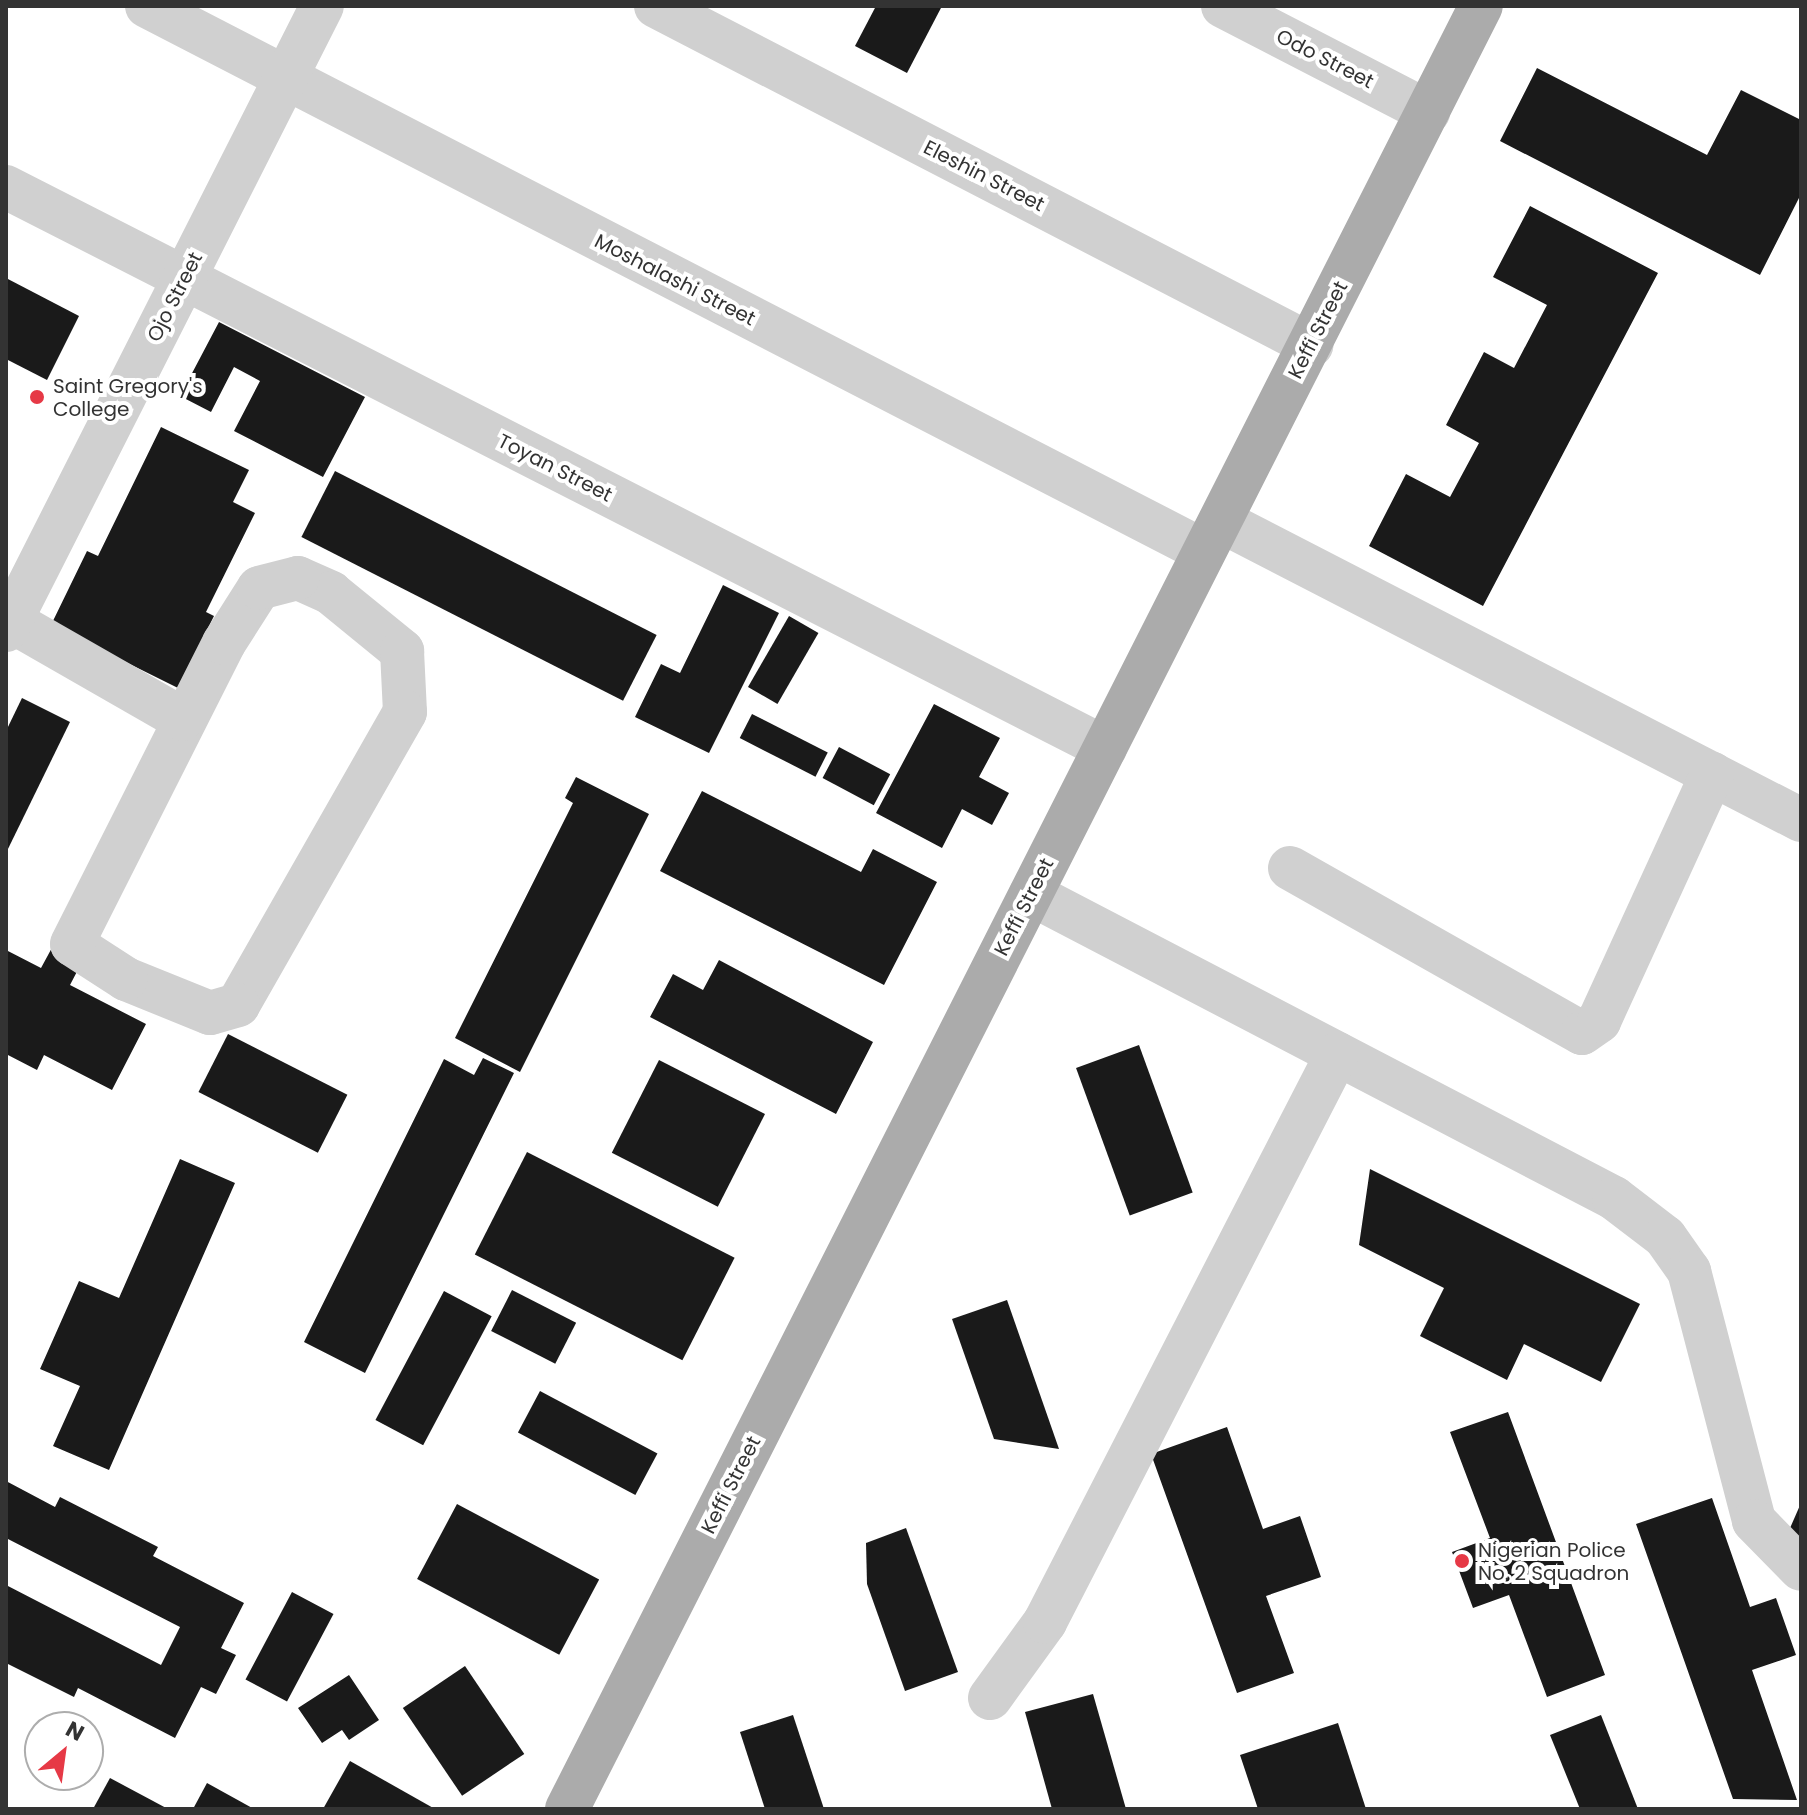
<!DOCTYPE html>
<html>
<head>
<meta charset="utf-8">
<style>
  body { margin:0 }
  #map { position:relative; width:1807px; height:1815px; overflow:hidden; background:#fff; font-family:Poppins,sans-serif }
  div>[style] { position:absolute }
  .building>* { inset:0; background:#1a1a1a; transform-origin:0 0 }
  .minor>* { height:44px; margin:-22px; padding:0 22px; transform-origin:22px; border-radius:22px; background:#d0d0d0 }
  .major>* { height:44px; margin:-22px; padding:0 22px; transform-origin:22px; border-radius:22px; background:#ababab }
  .dots>* { width:22px; height:22px; translate:-50% -50%; box-sizing:border-box; border:4px solid #fff; border-radius:50% }
  span { translate:-50% -50%; white-space:nowrap; text-align:center; line-height:1.15; -webkit-text-stroke:8px #fff; paint-order:stroke }
  .street-label { font-size:20px; color:#333 }
  .poi-label { font-size:20px; color:#333 }
  .left { translate:0 -50%; text-align:left }
  .frame { position:absolute; inset:0; border:8px solid #333; pointer-events:none }
  .north { position:absolute; left:24px; top:1711px; width:80px; height:80px; box-sizing:border-box; background:#fff; border:2px solid #adadad; border-radius:50%; rotate:29deg; font-size:22px; font-weight:700; line-height:32px; text-align:center; color:#333 }
  .north::after { content:''; display:block; margin:auto; width:28px; height:36px; background:#e63946; clip-path:polygon(50% 0,100% 100%,50% 72%,0 100%) }
</style>
</head>
<body>
<div id="map">
  <div class="building">
    <i style="clip-path:polygon(876px 6px,942px 6px,907px 73px,855px 46px)"></i>
    <i style="clip-path:polygon(1537px 68px,1707px 155px,1741px 90px,1801px 120px,1801px 194px,1760px 275px,1500px 141px)"></i>
    <i style="clip-path:polygon(1530px 206px,1658px 273px,1483px 606px,1369px 546px,1406px 474px,1450px 497px,1479px 443px,1446px 425px,1484px 352px,1514px 368px,1547px 305px,1493px 277px)"></i>
    <i style="clip-path:polygon(6px 278px,79px 316px,47px 380px,6px 359px)"></i>
    <i style="clip-path:polygon(219px 322px,365px 397px,323px 477px,234px 431px,260px 381px,234px 367px,211px 412px,180px 396px)"></i>
    <i style="clip-path:polygon(161px 427px,249px 470px,233px 502px,255px 513px,206px 612px,214px 616px,178px 688px,51px 625px,87px 551px,98px 556px)"></i>
    <i style="left:335px;top:471px;width:361px;height:74px;rotate:27deg"></i>
    <i style="clip-path:polygon(723px 585px,779px 613px,709px 753px,635px 717px,661px 664px,680px 673px)"></i>
    <i style="left:789px;top:616px;width:34px;height:82px;rotate:30deg"></i>
    <i style="clip-path:polygon(22px 698px,70px 722px,6px 853px,6px 731px)"></i>
    <i style="clip-path:polygon(934px 704px,1000px 738px,979px 777px,1009px 793px,992px 825px,962px 809px,942px 848px,876px 813px)"></i>
    <i style="left:752px;top:714px;width:85px;height:27px;rotate:27deg"></i>
    <i style="left:839px;top:747px;width:58px;height:35px;rotate:28deg"></i>
    <i style="clip-path:polygon(576px 777px,649px 814px,520px 1072px,455px 1038px,573px 803px,565px 798px)"></i>
    <i style="clip-path:polygon(702px 791px,861px 872px,873px 849px,937px 882px,884px 985px,660px 871px)"></i>
    <i style="clip-path:polygon(54px 944px,83px 960px,70px 985px,146px 1024px,112px 1090px,44px 1055px,37px 1070px,6px 1054px,6px 950px,41px 968px)"></i>
    <i style="clip-path:polygon(719px 960px,873px 1042px,836px 1114px,650px 1017px,673px 974px,703px 990px)"></i>
    <i style="left:228px;top:1034px;width:134px;height:65px;rotate:27deg"></i>
    <i style="left:1139px;top:1045px;width:157px;height:67px;rotate:70deg"></i>
    <i style="clip-path:polygon(483px 1058px,514px 1073px,365px 1373px,304px 1342px,444px 1059px,474px 1075px)"></i>
    <i style="left:659px;top:1060px;width:119px;height:104px;rotate:27deg"></i>
    <i style="left:527px;top:1152px;width:233px;height:115px;rotate:27deg"></i>
    <i style="clip-path:polygon(180px 1159px,235px 1183px,109px 1470px,53px 1446px,80px 1386px,40px 1369px,79px 1281px,119px 1298px)"></i>
    <i style="clip-path:polygon(1370px 1169px,1640px 1304px,1601px 1382px,1524px 1344px,1507px 1380px,1420px 1336px,1444px 1288px,1359px 1245px)"></i>
    <i style="left:512px;top:1290px;width:72px;height:46px;rotate:27deg"></i>
    <i style="left:444px;top:1291px;width:54px;height:146px;rotate:28deg"></i>
    <i style="clip-path:polygon(1007px 1300px,1059px 1449px,994px 1439px,952px 1319px)"></i>
    <i style="left:540px;top:1391px;width:133px;height:47px;rotate:28deg"></i>
    <i style="clip-path:polygon(1508px 1412px,1605px 1675px,1547px 1697px,1509px 1595px,1473px 1608px,1452px 1552px,1490px 1538px,1450px 1432px)"></i>
    <i style="clip-path:polygon(1227px 1427px,1263px 1529px,1300px 1516px,1321px 1577px,1266px 1596px,1294px 1673px,1237px 1693px,1151px 1454px)"></i>
    <i style="clip-path:polygon(6px 1481px,55px 1507px,60px 1497px,158px 1547px,153px 1556px,244px 1603px,221px 1648px,236px 1655px,216px 1694px,201px 1687px,175px 1738px,78px 1688px,74px 1697px,6px 1663px,6px 1585px,161px 1665px,180px 1627px,6px 1538px)"></i>
    <i style="clip-path:polygon(1712px 1498px,1750px 1607px,1776px 1598px,1796px 1655px,1752px 1670px,1797px 1800px,1733px 1799px,1636px 1524px)"></i>
    <i style="clip-path:polygon(1801px 1503px,1801px 1541px,1787px 1535px)"></i>
    <i style="left:457px;top:1504px;width:161px;height:85px;rotate:28deg"></i>
    <i style="clip-path:polygon(906px 1528px,958px 1672px,905px 1691px,867px 1584px,866px 1543px)"></i>
    <i style="left:292px;top:1592px;width:47px;height:99px;rotate:28deg"></i>
    <i style="left:465px;top:1666px;width:106px;height:75px;rotate:56deg"></i>
    <i style="clip-path:polygon(349px 1675px,379px 1720px,349px 1740px,342px 1730px,322px 1743px,298px 1708px)"></i>
    <i style="clip-path:polygon(1093px 1694px,1126px 1809px,1052px 1809px,1025px 1712px)"></i>
    <i style="clip-path:polygon(793px 1715px,824px 1809px,765px 1809px,740px 1732px)"></i>
    <i style="clip-path:polygon(1601px 1715px,1638px 1809px,1580px 1809px,1550px 1735px)"></i>
    <i style="clip-path:polygon(1338px 1723px,1366px 1809px,1258px 1809px,1240px 1755px)"></i>
    <i style="clip-path:polygon(350px 1761px,435px 1809px,323px 1809px)"></i>
    <i style="clip-path:polygon(110px 1778px,168px 1809px,93px 1809px)"></i>
    <i style="clip-path:polygon(207px 1783px,254px 1809px,193px 1809px)"></i>
  </div>
  <div class="minor">
    <i style="left:147px;top:6px;width:1189px;rotate:27.28deg"></i>
    <i style="left:656px;top:6px;width:738px;rotate:27.36deg"></i>
    <i style="left:1223px;top:6px;width:231px;rotate:27.3deg"></i>
    <i style="left:6px;top:187px;width:1234px;rotate:27.04deg"></i>
    <i style="left:1221px;top:521px;width:653px;rotate:27.27deg"></i>
    <i style="left:298px;top:578px;width:36px;rotate:24deg"></i>
    <i style="left:331px;top:593px;width:92px;rotate:39.2deg"></i>
    <i style="left:402px;top:651px;width:61px;rotate:87.2deg"></i>
    <i style="left:405px;top:712px;width:337px;rotate:119.7deg"></i>
    <i style="left:238px;top:1005px;width:29px;rotate:164deg"></i>
    <i style="left:210px;top:1013px;width:91px;rotate:-158deg"></i>
    <i style="left:126px;top:979px;width:64px;rotate:-147.1deg"></i>
    <i style="left:72px;top:944px;width:337px;rotate:-63.2deg"></i>
    <i style="left:224px;top:643px;width:65px;rotate:-57.5deg"></i>
    <i style="left:259px;top:588px;width:40px;rotate:-14.4deg"></i>
    <i style="left:11px;top:621px;width:197px;rotate:29.8deg"></i>
    <i style="left:6px;top:630px;width:699px;rotate:-63.14deg"></i>
    <i style="left:1290px;top:868px;width:335px;rotate:29.5deg"></i>
    <i style="left:1582px;top:1033px;width:21px;rotate:-35deg"></i>
    <i style="left:1599px;top:1021px;width:272px;rotate:-65.4deg"></i>
    <i style="left:1031px;top:894px;width:657px;rotate:27.54deg"></i>
    <i style="left:1614px;top:1198px;width:64px;rotate:37.4deg"></i>
    <i style="left:1665px;top:1237px;width:42px;rotate:54.8deg"></i>
    <i style="left:1689px;top:1271px;width:258px;rotate:75.4deg"></i>
    <i style="left:1754px;top:1521px;width:67px;rotate:45.6deg"></i>
    <i style="left:990px;top:1698px;width:94px;rotate:-54.1deg"></i>
    <i style="left:1045px;top:1622px;width:639px;rotate:-62.79deg"></i>
  </div>
  <div class="major">
    <i style="left:567px;top:1809px;width:2021px;rotate:-63.12deg"></i>
  </div>
  <div class="dots">
    <i style="left:37px;top:397px;background:#e63946"></i>
    <i style="left:1462px;top:1561px;background:#e63946"></i>
  </div>
  <div class="street-label">
    <span style="left:1325px;top:59px;rotate:27deg">Odo Street</span>
    <span style="left:984px;top:176px;rotate:27deg">Eleshin Street</span>
    <span style="left:675px;top:280px;rotate:27deg">Moshalashi Street</span>
    <span style="left:175px;top:297px;rotate:-63deg">Ojo Street</span>
    <span style="left:1318px;top:330px;rotate:-63deg">Keffi Street</span>
    <span style="left:555px;top:468px;rotate:27deg">Toyan Street</span>
    <span style="left:1024px;top:907px;rotate:-63deg">Keffi Street</span>
    <span style="left:731px;top:1485px;rotate:-63deg">Keffi Street</span>
  </div>
  <div class="poi-label">
    <span class="left" style="left:53px;top:398px">Saint Gregory's<br>College</span>
    <span class="left" style="left:1478px;top:1562px">Nigerian Police<br>No. 2 Squadron</span>
  </div>
  <div class="frame"></div>
  <div class="north">N</div>
</div>
</body>
</html>
